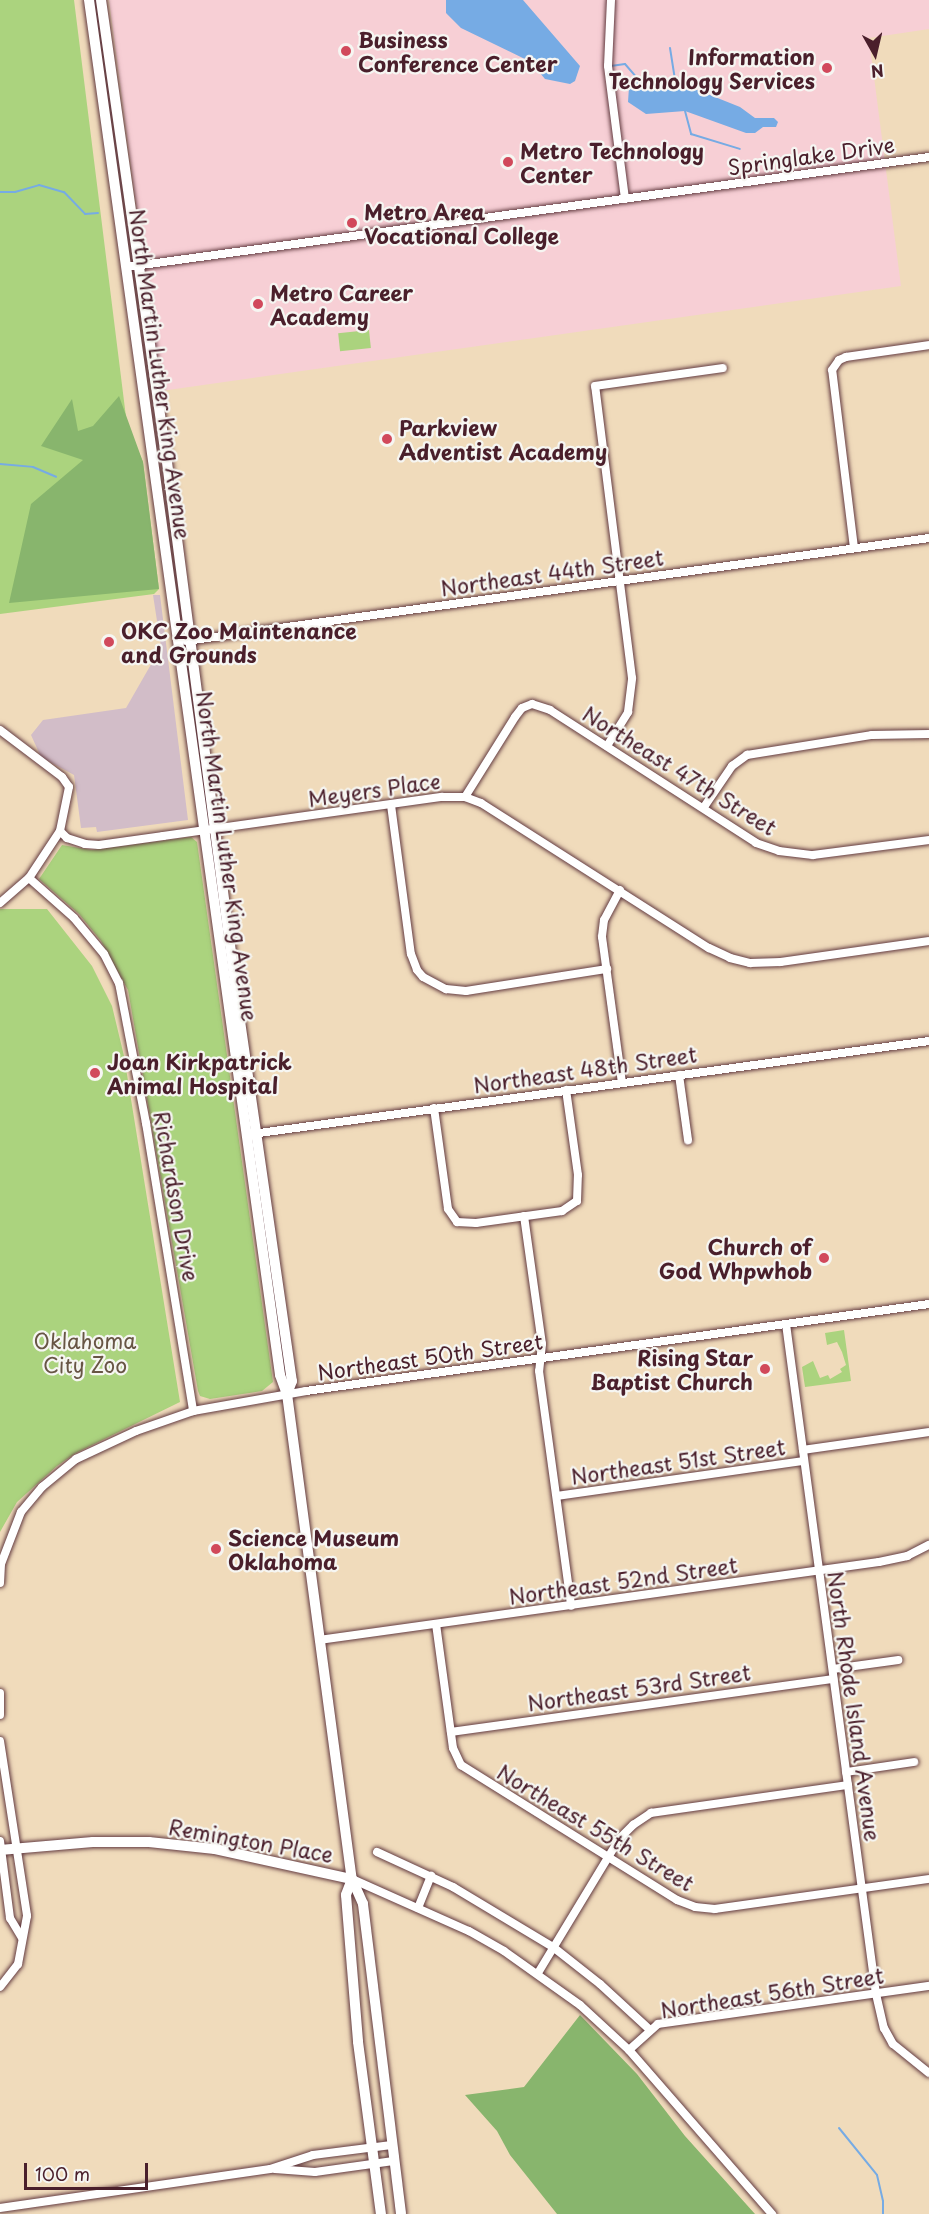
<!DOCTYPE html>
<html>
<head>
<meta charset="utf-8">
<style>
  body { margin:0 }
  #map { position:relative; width:929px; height:2214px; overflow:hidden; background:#f0dbbb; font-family:"Playpen Sans",sans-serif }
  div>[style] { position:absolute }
  .built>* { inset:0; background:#f7cfd5 }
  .industrial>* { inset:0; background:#d2bdc8 }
  .green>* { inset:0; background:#abd37e; transform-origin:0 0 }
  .forest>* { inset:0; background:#88b56d }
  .water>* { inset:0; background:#76abe4 }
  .stream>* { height:2px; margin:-1px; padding:0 1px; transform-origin:1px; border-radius:1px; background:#76abe4 }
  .roads { filter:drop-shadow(0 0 2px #633b41) drop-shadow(0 0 2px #633b41) }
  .minor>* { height:8px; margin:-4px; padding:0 4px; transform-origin:4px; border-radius:4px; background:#fff }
  .major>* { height:10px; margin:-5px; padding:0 5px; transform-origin:5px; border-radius:5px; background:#fff }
  .dots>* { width:16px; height:16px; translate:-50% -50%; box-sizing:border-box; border:3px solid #f6f6f2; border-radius:50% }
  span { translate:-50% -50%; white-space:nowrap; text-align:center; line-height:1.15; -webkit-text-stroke:4.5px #f6f6f2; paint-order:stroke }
  .poi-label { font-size:21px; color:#4a1f2b; font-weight:700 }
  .left { translate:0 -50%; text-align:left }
  .right { translate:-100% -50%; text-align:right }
  .street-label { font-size:21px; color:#4a1f2b }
  .park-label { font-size:21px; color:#675544 }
  .north { position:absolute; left:845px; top:24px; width:60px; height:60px; -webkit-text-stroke:4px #f6f6f2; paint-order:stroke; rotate:172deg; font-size:16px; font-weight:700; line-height:24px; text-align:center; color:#4a1f2b }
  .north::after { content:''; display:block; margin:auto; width:21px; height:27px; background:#4a1f2b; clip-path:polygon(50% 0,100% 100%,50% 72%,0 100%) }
  .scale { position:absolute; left:24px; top:2163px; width:124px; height:27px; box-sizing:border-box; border:3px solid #4a1f2b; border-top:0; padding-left:8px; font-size:18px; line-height:21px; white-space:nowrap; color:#4a1f2b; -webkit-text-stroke:4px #f6f6f2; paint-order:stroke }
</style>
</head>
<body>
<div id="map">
  <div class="built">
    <i style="clip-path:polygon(109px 0,929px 0,929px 29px,869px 38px,901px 286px,161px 391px)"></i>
  </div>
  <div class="industrial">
    <i style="clip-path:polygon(153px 595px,160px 595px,188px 820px,97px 832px,96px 827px,81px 828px,74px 775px,41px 757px,31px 735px,43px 720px,126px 708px,161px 647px)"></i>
  </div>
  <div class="green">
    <i style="clip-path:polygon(0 0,74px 0,127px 425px,143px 462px,159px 589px,154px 594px,0 614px)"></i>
    <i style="left:369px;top:330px;width:18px;height:31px;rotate:84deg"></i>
    <i style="clip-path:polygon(191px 837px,197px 842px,273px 1382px,262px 1391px,210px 1399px,200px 1396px,198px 1391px,128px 990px,101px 941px,79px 914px,39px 879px,62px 845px,92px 850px)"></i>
    <i style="clip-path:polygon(0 909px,47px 909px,92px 966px,112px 1006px,124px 1056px,180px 1402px,76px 1453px,57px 1466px,17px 1502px,0 1532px)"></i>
    <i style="clip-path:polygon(844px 1330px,851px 1381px,805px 1387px,802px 1367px,813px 1361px,820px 1378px,828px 1375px,830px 1379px,842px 1372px,840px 1369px,846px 1365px,842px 1352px,837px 1342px,827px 1345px,825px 1333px)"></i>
  </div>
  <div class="forest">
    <i style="clip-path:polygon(119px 396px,143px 462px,159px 589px,9px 603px,31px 504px,83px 460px,41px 446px,72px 399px,78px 431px,93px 426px)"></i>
    <i style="clip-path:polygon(580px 2015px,637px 2074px,685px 2136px,755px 2214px,557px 2214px,510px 2155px,497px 2131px,465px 2095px,524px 2087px)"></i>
  </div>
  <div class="water">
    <i style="clip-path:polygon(446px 0,523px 0,580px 66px,575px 81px,570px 84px,545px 79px,531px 62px,461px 28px,446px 13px)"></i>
    <i style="clip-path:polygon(637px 78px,675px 81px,740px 107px,755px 118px,774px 118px,778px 122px,776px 127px,763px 127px,755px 133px,746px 133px,685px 111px,646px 114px,628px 102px,629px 87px)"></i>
  </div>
  <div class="stream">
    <i style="left:670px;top:48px;width:33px;rotate:81deg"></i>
    <i style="left:611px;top:66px;width:14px;rotate:-8deg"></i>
    <i style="left:625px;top:64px;width:18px;rotate:49deg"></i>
    <i style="left:685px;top:111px;width:24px;rotate:75deg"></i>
    <i style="left:691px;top:134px;width:51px;rotate:17deg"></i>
    <i style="left:0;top:192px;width:15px"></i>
    <i style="left:15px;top:192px;width:25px;rotate:-16deg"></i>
    <i style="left:39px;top:185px;width:26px;rotate:16deg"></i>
    <i style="left:64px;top:192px;width:30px;rotate:46deg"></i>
    <i style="left:85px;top:214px;width:13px;rotate:-4deg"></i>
    <i style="left:0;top:464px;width:33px;rotate:5deg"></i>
    <i style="left:33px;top:467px;width:25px;rotate:23deg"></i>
    <i style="left:839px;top:2128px;width:60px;rotate:51deg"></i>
    <i style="left:877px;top:2175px;width:27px;rotate:77deg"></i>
    <i style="left:883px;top:2201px;width:13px;rotate:90deg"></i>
  </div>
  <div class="roads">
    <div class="minor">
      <i style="left:611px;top:0;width:66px;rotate:92.6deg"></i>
      <i style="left:608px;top:66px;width:134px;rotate:82.7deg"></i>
      <i style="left:127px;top:267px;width:810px;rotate:-7.81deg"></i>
      <i style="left:854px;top:548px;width:179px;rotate:-97deg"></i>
      <i style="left:832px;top:370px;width:12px;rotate:-55deg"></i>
      <i style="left:839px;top:360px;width:8px;rotate:-23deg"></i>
      <i style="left:846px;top:357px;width:84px;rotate:-8.2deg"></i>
      <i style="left:186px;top:641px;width:750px;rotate:-7.89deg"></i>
      <i style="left:0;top:730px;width:78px;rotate:37.2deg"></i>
      <i style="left:62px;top:777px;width:12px;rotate:55deg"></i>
      <i style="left:69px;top:787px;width:45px;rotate:101.6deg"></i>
      <i style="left:60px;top:831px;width:10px;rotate:45deg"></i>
      <i style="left:67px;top:838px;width:19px;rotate:18deg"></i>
      <i style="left:85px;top:844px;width:14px;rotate:4deg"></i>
      <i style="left:99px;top:845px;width:65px;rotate:-8deg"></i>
      <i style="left:163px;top:836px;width:282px;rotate:-8deg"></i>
      <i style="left:442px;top:797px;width:23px"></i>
      <i style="left:465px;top:797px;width:17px;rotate:21deg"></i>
      <i style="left:481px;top:803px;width:270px;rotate:32.5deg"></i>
      <i style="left:709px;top:948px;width:23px;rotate:25deg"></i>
      <i style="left:730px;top:958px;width:21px;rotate:14deg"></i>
      <i style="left:750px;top:963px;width:31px;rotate:-2deg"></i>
      <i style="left:781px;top:962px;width:149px;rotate:-8.1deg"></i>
      <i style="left:607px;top:746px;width:40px;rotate:-58deg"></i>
      <i style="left:628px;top:712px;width:34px;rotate:-83deg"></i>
      <i style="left:632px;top:678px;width:294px;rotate:-97.2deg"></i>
      <i style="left:595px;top:386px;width:129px;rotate:-8deg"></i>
      <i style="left:465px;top:797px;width:94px;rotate:-58deg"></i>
      <i style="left:515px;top:717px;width:11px;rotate:-52deg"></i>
      <i style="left:522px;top:708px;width:11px;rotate:-22deg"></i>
      <i style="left:532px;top:704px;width:19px;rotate:18deg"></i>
      <i style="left:550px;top:710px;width:245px;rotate:32.8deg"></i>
      <i style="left:756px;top:843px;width:24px;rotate:19deg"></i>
      <i style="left:779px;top:851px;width:34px;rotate:7deg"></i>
      <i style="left:813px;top:855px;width:117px;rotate:-7.4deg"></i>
      <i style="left:391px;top:805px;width:150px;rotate:82.4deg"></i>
      <i style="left:411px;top:954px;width:17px;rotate:69deg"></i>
      <i style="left:417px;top:970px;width:9px;rotate:49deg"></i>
      <i style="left:423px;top:977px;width:26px;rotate:28deg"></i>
      <i style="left:446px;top:989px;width:20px;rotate:6deg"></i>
      <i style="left:466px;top:991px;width:143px;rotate:-8.9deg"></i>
      <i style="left:704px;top:807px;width:50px;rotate:-55.7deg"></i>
      <i style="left:732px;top:766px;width:19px;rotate:-36deg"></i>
      <i style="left:747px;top:755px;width:127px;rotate:-9.1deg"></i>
      <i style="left:872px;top:735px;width:57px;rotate:-1deg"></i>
      <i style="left:29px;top:878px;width:60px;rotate:41.6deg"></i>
      <i style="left:74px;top:918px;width:47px;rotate:50.2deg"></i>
      <i style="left:104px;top:954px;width:33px;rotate:63deg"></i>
      <i style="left:119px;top:983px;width:143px;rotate:79.1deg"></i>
      <i style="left:146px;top:1123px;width:292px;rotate:80.7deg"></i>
      <i style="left:620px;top:890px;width:34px;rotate:118deg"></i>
      <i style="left:604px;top:920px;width:17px;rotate:97deg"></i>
      <i style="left:602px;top:937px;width:147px;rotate:82.2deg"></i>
      <i style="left:0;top:903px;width:38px;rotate:-41deg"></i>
      <i style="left:29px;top:878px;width:56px;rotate:-56.6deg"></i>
      <i style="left:679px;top:1075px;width:66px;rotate:82.1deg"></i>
      <i style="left:434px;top:1108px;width:102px;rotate:82.1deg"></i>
      <i style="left:448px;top:1209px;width:16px;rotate:55deg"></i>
      <i style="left:457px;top:1222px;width:19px;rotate:3deg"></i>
      <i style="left:476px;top:1223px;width:87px;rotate:-7.9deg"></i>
      <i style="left:562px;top:1211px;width:18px;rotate:-34deg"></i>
      <i style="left:577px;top:1201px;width:26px;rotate:-88deg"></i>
      <i style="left:578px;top:1175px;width:86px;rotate:-98deg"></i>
      <i style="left:252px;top:1134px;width:683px;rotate:-7.82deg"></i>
      <i style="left:524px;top:1216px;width:129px;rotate:82deg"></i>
      <i style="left:542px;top:1344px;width:27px;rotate:96deg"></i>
      <i style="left:539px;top:1371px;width:237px;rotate:82.2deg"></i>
      <i style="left:786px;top:1324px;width:676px;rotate:82.35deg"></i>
      <i style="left:876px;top:1994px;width:35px;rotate:77deg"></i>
      <i style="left:884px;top:2028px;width:18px;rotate:61deg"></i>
      <i style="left:893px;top:2044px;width:46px;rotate:38.9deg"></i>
      <i style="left:803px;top:1450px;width:127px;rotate:-8.1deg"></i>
      <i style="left:557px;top:1496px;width:249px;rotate:-8.1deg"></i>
      <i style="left:0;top:1583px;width:19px;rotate:-87deg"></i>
      <i style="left:1px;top:1564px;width:56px;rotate:-69deg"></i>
      <i style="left:21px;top:1512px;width:33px;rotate:-50deg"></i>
      <i style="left:42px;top:1487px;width:44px;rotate:-39.5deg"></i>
      <i style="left:76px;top:1459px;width:66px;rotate:-25deg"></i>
      <i style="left:136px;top:1431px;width:60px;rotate:-19.3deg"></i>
      <i style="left:193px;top:1411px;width:115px;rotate:-10deg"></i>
      <i style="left:306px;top:1391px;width:629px;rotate:-7.95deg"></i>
      <i style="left:436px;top:1624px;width:125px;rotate:82.2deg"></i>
      <i style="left:453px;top:1748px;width:19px;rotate:65deg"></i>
      <i style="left:461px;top:1765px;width:255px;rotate:32deg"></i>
      <i style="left:677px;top:1900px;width:19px;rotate:21deg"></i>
      <i style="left:695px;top:1907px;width:20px;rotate:6deg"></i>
      <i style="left:715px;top:1909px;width:216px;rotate:-8deg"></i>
      <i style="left:319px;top:1640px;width:565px;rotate:-7.93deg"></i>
      <i style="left:879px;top:1562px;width:29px;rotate:-12deg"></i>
      <i style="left:907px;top:1556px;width:25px;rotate:-27deg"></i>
      <i style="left:833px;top:1669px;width:66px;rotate:-7.9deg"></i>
      <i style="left:0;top:1693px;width:22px;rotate:90deg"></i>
      <i style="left:451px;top:1732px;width:386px;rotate:-7.9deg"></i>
      <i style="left:0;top:1741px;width:177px;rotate:81.2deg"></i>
      <i style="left:27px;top:1916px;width:49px;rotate:100.6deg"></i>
      <i style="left:18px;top:1964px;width:29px;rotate:128deg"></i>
      <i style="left:846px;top:1772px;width:69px;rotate:-8.4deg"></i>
      <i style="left:0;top:1841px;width:78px;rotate:82.6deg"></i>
      <i style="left:10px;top:1918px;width:23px;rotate:59deg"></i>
      <i style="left:377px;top:1852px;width:84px;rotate:24.7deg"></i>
      <i style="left:453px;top:1887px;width:117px;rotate:31deg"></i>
      <i style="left:553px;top:1947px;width:60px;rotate:38.2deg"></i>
      <i style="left:600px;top:1984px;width:68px;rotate:42.6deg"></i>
      <i style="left:352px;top:1879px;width:128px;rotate:24deg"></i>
      <i style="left:469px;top:1931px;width:40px;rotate:29.7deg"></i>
      <i style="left:504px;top:1951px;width:93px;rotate:35.4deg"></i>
      <i style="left:580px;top:2005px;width:67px;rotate:42.6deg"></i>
      <i style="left:629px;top:2050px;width:218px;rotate:48.9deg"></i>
      <i style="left:418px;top:1908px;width:35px;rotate:-68deg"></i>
      <i style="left:538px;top:1973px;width:157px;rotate:-58.8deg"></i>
      <i style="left:619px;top:1839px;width:20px;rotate:-45deg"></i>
      <i style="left:633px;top:1825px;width:22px;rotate:-34deg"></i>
      <i style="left:651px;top:1813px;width:199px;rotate:-8.1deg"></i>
      <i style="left:629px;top:2050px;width:39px;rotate:-42deg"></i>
      <i style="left:658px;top:2024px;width:274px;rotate:-8deg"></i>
      <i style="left:275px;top:2169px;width:40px;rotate:4.3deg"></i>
      <i style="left:315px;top:2172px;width:79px;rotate:-8deg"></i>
      <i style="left:0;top:2208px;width:273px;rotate:-8.2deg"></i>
      <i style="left:270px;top:2169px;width:45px;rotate:-18deg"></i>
      <i style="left:313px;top:2155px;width:79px;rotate:-7.3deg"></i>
    </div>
    <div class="major">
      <i style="left:89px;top:0;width:1388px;rotate:82.09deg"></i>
      <i style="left:280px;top:1375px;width:20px;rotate:70deg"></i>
      <i style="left:287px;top:1394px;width:489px;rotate:82.4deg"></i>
      <i style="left:352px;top:1879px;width:27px;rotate:66deg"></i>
      <i style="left:363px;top:1904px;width:312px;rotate:83deg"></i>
      <i style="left:101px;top:0;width:452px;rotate:81.9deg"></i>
      <i style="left:165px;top:447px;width:572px;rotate:82.56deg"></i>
      <i style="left:239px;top:1014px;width:371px;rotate:81.8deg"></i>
      <i style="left:292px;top:1381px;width:14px;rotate:111deg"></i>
      <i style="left:0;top:1850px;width:93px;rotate:-4.9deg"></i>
      <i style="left:93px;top:1842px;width:56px"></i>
      <i style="left:149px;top:1842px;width:66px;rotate:6.1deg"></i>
      <i style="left:215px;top:1849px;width:140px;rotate:12.4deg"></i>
      <i style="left:352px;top:1879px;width:17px;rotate:111deg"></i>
      <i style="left:346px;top:1895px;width:147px;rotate:85.3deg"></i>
      <i style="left:358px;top:2042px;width:174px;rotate:82.4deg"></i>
    </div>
  </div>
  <div class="dots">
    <i style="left:346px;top:51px;background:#d1495b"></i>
    <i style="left:827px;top:68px;background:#d1495b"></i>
    <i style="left:508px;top:162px;background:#d1495b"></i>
    <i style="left:352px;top:223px;background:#d1495b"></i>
    <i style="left:258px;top:304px;background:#d1495b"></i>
    <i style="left:387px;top:439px;background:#d1495b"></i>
    <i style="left:109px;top:642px;background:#d1495b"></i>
    <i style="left:95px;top:1073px;background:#d1495b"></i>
    <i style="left:824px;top:1258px;background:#d1495b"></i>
    <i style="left:765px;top:1369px;background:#d1495b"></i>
    <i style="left:216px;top:1549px;background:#d1495b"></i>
  </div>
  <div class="poi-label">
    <span class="left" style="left:358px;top:51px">Business<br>Conference Center</span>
    <span class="right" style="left:815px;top:68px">Information<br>Technology Services</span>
    <span class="left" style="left:520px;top:162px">Metro Technology<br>Center</span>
    <span class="left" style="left:364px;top:223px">Metro Area<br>Vocational College</span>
    <span class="left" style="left:270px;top:304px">Metro Career<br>Academy</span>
    <span class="left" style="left:399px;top:439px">Parkview<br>Adventist Academy</span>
    <span class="left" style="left:121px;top:642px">OKC Zoo Maintenance<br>and Grounds</span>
    <span class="left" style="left:107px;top:1073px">Joan Kirkpatrick<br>Animal Hospital</span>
    <span class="right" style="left:812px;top:1258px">Church of<br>God Whpwhob</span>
    <span class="right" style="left:753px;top:1369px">Rising Star<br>Baptist Church</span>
    <span class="left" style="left:228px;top:1549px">Science Museum<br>Oklahoma</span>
  </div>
  <div class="street-label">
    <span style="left:811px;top:155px;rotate:-8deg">Springlake Drive</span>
    <span style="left:161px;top:374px;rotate:82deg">North Martin Luther King Avenue</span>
    <span style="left:552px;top:572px;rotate:-8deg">Northeast 44th Street</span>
    <span style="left:680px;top:770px;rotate:32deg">Northeast 47th Street</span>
    <span style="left:374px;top:789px;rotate:-8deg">Meyers Place</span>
    <span style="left:228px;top:856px;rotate:82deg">North Martin Luther King Avenue</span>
    <span style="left:585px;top:1069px;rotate:-8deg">Northeast 48th Street</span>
    <span style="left:177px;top:1196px;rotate:80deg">Richardson Drive</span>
    <span style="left:430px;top:1356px;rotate:-8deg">Northeast 50th Street</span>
    <span style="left:678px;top:1461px;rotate:-8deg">Northeast 51st Street</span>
    <span style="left:623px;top:1580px;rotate:-8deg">Northeast 52nd Street</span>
    <span style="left:639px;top:1687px;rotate:-8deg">Northeast 53rd Street</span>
    <span style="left:855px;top:1706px;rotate:82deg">North Rhode Island Avenue</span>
    <span style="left:596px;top:1827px;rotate:31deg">Northeast 55th Street</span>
    <span style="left:251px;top:1840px;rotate:10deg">Remington Place</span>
    <span style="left:772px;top:1992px;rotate:-9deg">Northeast 56th Street</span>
  </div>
  <div class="park-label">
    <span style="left:85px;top:1352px">Oklahoma<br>City Zoo</span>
  </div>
  <div class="north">N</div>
  <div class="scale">100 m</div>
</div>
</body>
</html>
